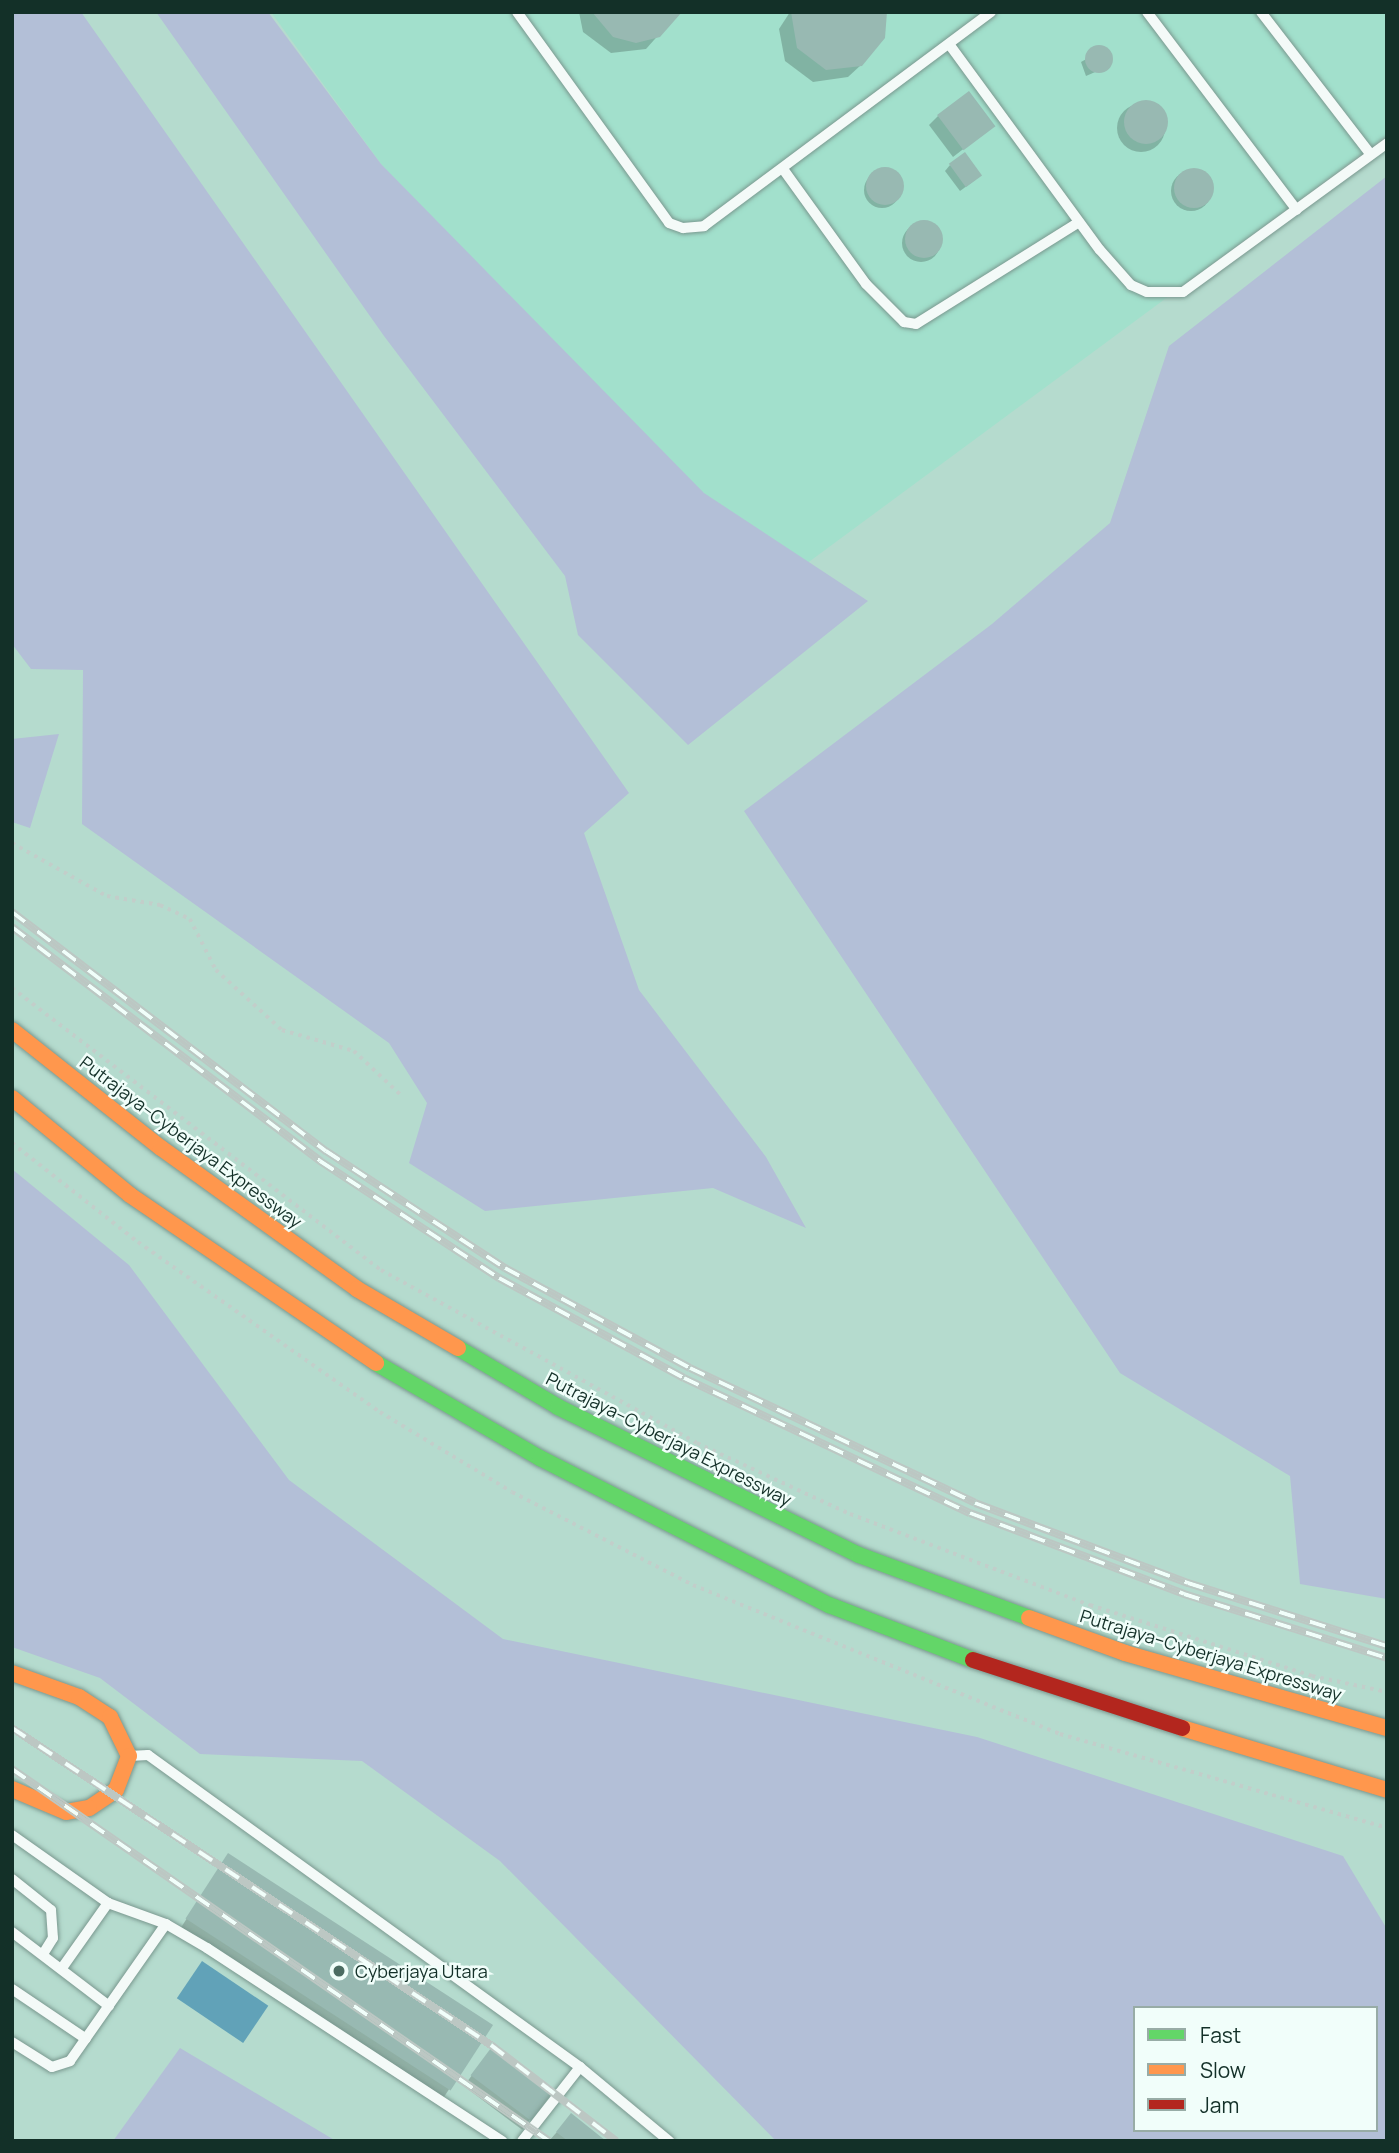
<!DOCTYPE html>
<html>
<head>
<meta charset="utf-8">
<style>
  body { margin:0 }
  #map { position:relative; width:1399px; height:2153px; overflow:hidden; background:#b5dbce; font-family:Manrope,sans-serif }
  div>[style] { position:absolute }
  .built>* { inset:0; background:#a2e0cc }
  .green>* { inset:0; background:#b3bfd7 }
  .water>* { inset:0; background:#61a2b8; transform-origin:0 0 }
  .shadow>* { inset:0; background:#0003; transform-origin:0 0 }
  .round { border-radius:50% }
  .building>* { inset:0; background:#98b9b2; transform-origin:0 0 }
  .path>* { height:3.5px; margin-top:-1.75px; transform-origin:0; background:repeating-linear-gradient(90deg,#c2ceca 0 3.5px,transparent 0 8.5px) }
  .roads { filter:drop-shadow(0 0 2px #7a988f) drop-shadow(0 0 2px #7a988f) }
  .lane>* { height:10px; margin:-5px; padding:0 5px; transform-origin:5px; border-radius:5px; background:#f4faf8 }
  .fast>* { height:16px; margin:-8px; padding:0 8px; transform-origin:8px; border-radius:8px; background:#63d668 }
  .slow>* { height:16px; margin:-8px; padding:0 8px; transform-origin:8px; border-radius:8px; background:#ff974d }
  .jam>* { height:16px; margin:-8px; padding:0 8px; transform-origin:8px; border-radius:8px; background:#b3261e }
  .rail>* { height:8px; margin-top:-4px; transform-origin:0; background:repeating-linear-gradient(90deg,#f1fefa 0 16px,#bcc7c3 0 32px); box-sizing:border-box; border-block:2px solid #bcc7c3 }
  .dots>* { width:19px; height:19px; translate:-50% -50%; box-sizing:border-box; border:4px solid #f1fefa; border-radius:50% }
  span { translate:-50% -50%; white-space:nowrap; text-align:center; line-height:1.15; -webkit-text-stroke:5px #f1fefa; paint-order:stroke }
  .street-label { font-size:18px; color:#133028 }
  .poi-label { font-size:18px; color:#133028 }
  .left { translate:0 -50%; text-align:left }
  .frame { position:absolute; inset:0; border:14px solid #133028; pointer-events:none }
  .legend { position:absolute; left:1133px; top:2006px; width:245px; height:126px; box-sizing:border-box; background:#f1fefa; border:2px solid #98aca6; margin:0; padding:9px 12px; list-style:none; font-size:21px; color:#133028 }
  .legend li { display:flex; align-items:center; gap:14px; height:35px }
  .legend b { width:35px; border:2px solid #98aca6 }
</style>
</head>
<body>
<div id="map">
  <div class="built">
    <i style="clip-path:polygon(271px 12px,1387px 12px,1387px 135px,718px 629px)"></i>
  </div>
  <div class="green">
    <i style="clip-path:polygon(12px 12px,81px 12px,629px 793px,584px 833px,639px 990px,766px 1157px,806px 1228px,713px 1188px,485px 1211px,409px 1163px,427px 1103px,389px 1043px,82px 824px,83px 670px,31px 669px,12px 644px)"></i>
    <i style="clip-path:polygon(156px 12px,268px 12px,381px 164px,704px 493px,868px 601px,688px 745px,578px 635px,565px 576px,384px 336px)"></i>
    <i style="clip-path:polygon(1387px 176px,1387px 1599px,1300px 1584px,1290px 1476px,1120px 1373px,744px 811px,992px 624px,1110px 523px,1169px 346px)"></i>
    <i style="clip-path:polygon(59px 734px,30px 828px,12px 822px,12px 739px)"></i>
    <i style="clip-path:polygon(evenodd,12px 1169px,129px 1265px,289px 1480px,503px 1639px,977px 1737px,1343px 1856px,1387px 1929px,1387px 2141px,776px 2141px,500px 1861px,362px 1761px,200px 1754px,100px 1678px,12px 1647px,12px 1169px,1135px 2008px,1376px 2008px,1376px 2130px,1135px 2130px,1135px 2008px)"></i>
    <i style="clip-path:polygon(180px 2048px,336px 2141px,113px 2141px)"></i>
  </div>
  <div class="water">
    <i style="left:202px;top:1961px;width:80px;height:45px;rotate:34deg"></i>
  </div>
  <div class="shadow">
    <i style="clip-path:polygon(579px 12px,679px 12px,646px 49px,611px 53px,583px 32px)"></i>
    <i style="clip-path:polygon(790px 12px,882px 12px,861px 65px,848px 77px,813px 82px,785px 61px,779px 29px)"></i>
    <i style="clip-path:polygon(1104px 49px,1109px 66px,1086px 76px,1081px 62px)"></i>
    <i class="round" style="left:1117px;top:104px;width:48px;height:48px"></i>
    <i style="clip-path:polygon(938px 116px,993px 126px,953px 157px,929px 125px)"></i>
    <i style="clip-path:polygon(950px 165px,975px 180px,960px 191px,945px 171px)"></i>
    <i class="round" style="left:1171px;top:171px;width:40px;height:40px"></i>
    <i class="round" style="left:864px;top:172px;width:36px;height:36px"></i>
    <i class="round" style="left:902px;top:224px;width:38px;height:38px"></i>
    <i style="left:228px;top:1855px;width:313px;height:89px;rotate:33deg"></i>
    <i style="left:491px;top:2050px;width:73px;height:45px;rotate:37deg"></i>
    <i style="clip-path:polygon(571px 2116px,603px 2141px,549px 2141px)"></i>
  </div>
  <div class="building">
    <i style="clip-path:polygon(592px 12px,682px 12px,660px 37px,636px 43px,613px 37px)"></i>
    <i style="clip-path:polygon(791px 12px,887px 12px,885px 38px,862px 66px,826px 70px,797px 48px)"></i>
    <i class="round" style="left:1085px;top:45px;width:28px;height:28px"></i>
    <i style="left:969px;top:91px;width:44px;height:40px;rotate:53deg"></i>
    <i class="round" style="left:1124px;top:100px;width:44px;height:44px"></i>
    <i style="left:965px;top:152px;width:29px;height:20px;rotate:54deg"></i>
    <i class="round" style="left:866px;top:167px;width:38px;height:38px"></i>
    <i class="round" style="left:1174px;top:168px;width:40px;height:40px"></i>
    <i class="round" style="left:905px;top:220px;width:38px;height:38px"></i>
    <i style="left:228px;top:1853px;width:316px;height:78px;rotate:33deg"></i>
    <i style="left:491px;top:2048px;width:76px;height:34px;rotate:37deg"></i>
    <i style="clip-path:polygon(571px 2113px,606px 2141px,568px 2141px,556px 2132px)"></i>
  </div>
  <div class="path">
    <i style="left:12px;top:843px;width:109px;rotate:29.2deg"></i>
    <i style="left:107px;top:896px;width:54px;rotate:9.6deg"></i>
    <i style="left:160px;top:905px;width:33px;rotate:25deg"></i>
    <i style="left:190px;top:919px;width:57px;rotate:63deg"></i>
    <i style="left:216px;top:970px;width:89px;rotate:42.3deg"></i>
    <i style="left:282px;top:1030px;width:75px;rotate:16.3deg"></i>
    <i style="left:354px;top:1051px;width:66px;rotate:43.2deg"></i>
    <i style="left:12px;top:988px;width:464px;rotate:37.4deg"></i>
    <i style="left:381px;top:1270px;width:360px;rotate:28.7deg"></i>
    <i style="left:697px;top:1443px;width:169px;rotate:24.9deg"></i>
    <i style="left:850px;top:1514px;width:257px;rotate:20.8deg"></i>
    <i style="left:1090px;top:1605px;width:233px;rotate:17.7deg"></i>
    <i style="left:1312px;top:1676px;width:77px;rotate:12deg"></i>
    <i style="left:12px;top:1143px;width:160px;rotate:38.2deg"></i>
    <i style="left:138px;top:1242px;width:296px;rotate:35.1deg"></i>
    <i style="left:380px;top:1412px;width:154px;rotate:31.2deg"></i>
    <i style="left:512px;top:1492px;width:203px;rotate:27.2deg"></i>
    <i style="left:693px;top:1585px;width:396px;rotate:22.1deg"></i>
    <i style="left:1060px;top:1734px;width:340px;rotate:16deg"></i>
  </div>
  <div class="roads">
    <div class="lane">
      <i style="left:517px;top:12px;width:260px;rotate:54.2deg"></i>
      <i style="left:669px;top:223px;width:15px;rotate:20deg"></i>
      <i style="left:683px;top:228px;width:21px;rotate:-5deg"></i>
      <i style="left:704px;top:226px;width:358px;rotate:-36.7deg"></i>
      <i style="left:1147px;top:12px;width:248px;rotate:52.9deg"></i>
      <i style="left:1261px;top:12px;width:180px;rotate:52.4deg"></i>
      <i style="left:949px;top:44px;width:255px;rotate:53.8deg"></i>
      <i style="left:1100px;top:250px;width:47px;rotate:48.5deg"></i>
      <i style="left:1131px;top:285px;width:17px;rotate:24deg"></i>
      <i style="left:1147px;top:292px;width:36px"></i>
      <i style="left:1183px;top:292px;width:253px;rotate:-36.1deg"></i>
      <i style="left:783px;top:169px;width:142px;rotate:54.2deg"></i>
      <i style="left:866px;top:284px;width:54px;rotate:45deg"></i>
      <i style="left:904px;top:322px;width:12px;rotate:9deg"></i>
      <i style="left:916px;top:324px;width:192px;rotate:-32deg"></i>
      <i style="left:129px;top:1756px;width:19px;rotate:-3deg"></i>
      <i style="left:148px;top:1755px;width:533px;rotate:35.84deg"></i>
      <i style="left:580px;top:2067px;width:116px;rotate:39.7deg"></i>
      <i style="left:12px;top:1835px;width:118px;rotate:35.3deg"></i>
      <i style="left:108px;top:1903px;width:62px;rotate:19.9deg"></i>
      <i style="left:166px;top:1924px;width:48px;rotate:30.3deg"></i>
      <i style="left:207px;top:1948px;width:353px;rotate:33.2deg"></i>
      <i style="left:12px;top:1879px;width:50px;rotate:38.5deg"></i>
      <i style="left:51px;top:1910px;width:28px;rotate:86deg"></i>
      <i style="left:53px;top:1938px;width:19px;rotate:122deg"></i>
      <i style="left:12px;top:1932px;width:122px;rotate:37.3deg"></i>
      <i style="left:62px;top:1968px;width:80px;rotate:-54.7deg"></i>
      <i style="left:12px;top:1989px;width:89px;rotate:34deg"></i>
      <i style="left:12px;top:2042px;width:47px;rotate:32deg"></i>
      <i style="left:52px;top:2067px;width:19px;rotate:-18deg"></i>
      <i style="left:70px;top:2061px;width:167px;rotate:-55deg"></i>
      <i style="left:522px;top:2141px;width:94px;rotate:-51.9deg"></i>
    </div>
    <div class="fast">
      <i style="left:458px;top:1348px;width:116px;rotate:30.5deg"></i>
      <i style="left:558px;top:1407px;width:335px;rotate:26.2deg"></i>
      <i style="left:859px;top:1555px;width:181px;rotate:20.3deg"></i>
      <i style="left:376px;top:1363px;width:190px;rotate:30.1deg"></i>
      <i style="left:540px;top:1458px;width:324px;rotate:27deg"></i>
      <i style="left:829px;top:1605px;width:154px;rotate:20.9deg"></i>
    </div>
    <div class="slow">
      <i style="left:12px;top:1030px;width:190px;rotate:38.4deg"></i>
      <i style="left:161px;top:1148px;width:241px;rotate:35.7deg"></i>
      <i style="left:357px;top:1289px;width:117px;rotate:30.3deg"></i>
      <i style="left:12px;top:1098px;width:153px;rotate:39.4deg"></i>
      <i style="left:130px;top:1195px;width:298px;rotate:34.3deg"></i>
      <i style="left:1029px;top:1618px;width:102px;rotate:20deg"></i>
      <i style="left:1125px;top:1653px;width:273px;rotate:16deg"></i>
      <i style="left:12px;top:1673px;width:71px;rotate:19.7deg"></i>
      <i style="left:79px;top:1697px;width:37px;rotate:33deg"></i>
      <i style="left:110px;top:1717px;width:43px;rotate:64deg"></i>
      <i style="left:129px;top:1756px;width:36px;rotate:111deg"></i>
      <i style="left:116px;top:1790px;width:32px;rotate:146deg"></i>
      <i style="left:89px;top:1808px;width:23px;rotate:170deg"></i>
      <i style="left:66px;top:1812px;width:59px;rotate:-156.9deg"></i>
      <i style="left:1182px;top:1728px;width:214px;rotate:16.8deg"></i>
    </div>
    <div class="jam">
      <i style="left:973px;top:1660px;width:220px;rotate:18deg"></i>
    </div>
  </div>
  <div class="rail">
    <i style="left:12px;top:912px;width:395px;rotate:37.3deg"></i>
    <i style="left:326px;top:1151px;width:214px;rotate:33.2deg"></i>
    <i style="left:505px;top:1268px;width:210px;rotate:28.4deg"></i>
    <i style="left:690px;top:1368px;width:315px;rotate:25.3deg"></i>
    <i style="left:975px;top:1503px;width:228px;rotate:20.6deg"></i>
    <i style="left:1188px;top:1583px;width:209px;rotate:17.6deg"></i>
    <i style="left:12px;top:927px;width:387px;rotate:37.2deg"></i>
    <i style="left:320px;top:1161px;width:214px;rotate:33.2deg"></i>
    <i style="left:499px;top:1278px;width:210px;rotate:28.4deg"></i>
    <i style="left:684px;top:1378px;width:316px;rotate:25.3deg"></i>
    <i style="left:970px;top:1513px;width:229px;rotate:20.7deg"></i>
    <i style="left:1184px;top:1594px;width:213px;rotate:17.5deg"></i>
    <i style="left:12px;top:1728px;width:574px;rotate:33.5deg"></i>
    <i style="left:491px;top:2045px;width:158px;rotate:37.5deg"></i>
    <i style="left:12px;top:1769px;width:653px;rotate:34.71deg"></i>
  </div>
  <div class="dots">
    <i style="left:339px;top:1971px;background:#4c6c62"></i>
  </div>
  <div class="street-label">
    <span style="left:191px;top:1142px;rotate:37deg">Putrajaya–Cyberjaya Expressway</span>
    <span style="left:669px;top:1439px;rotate:27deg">Putrajaya–Cyberjaya Expressway</span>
    <span style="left:1211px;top:1655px;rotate:17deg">Putrajaya–Cyberjaya Expressway</span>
  </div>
  <div class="poi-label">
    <span class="left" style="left:355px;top:1971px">Cyberjaya Utara</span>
  </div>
  <div class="frame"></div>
  <ul class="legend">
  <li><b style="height:9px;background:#63d668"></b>Fast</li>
  <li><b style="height:9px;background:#ff974d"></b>Slow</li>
  <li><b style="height:9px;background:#b3261e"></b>Jam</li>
  </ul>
</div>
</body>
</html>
